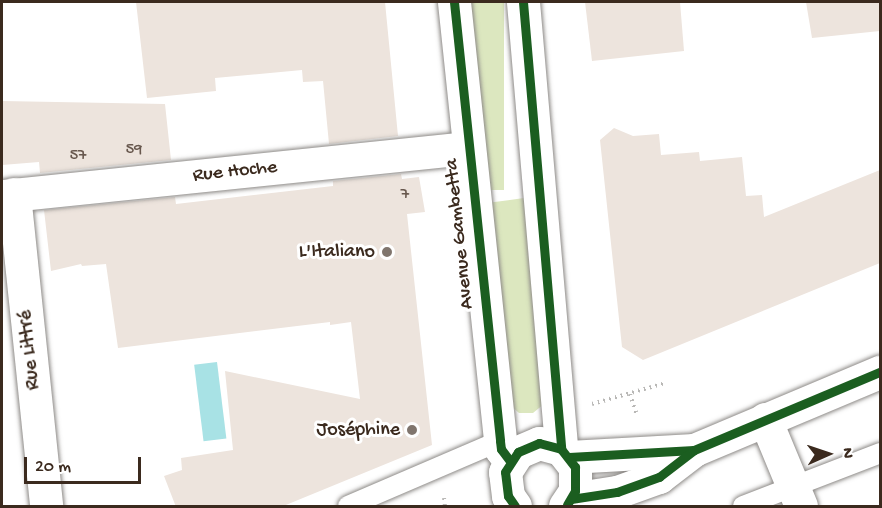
<!DOCTYPE html>
<html>
<head>
<meta charset="utf-8">
<style>
  body { margin:0 }
  #map { position:relative; width:882px; height:508px; overflow:hidden; background:#fff; font-family:"Gochi Hand",sans-serif }
  div>[style] { position:absolute }
  .green>* { inset:0; background:#dce7bf; transform-origin:0 0 }
  .water>* { inset:0; background:#a8e2e5; transform-origin:0 0 }
  .building>* { inset:0; background:#ede4dd }
  .path>* { height:4px; margin-top:-2px; transform-origin:0; background:repeating-linear-gradient(90deg,#b9b8b6 0 1.5px,transparent 0 6px) }
  .roads { filter:drop-shadow(0 0 2px #8e8b88) drop-shadow(0 0 2px #8e8b88) }
  .service>* { height:20px; margin:-10px; padding:0 10px; transform-origin:10px; border-radius:10px; background:#fff }
  .minor>* { height:33px; margin:-16.5px; padding:0 16.5px; transform-origin:16.5px; border-radius:16.5px; background:#fff }
  .tertiary>* { height:33px; margin:-16.5px; padding:0 16.5px; transform-origin:16.5px; border-radius:16.5px; background:#fff }
  .secondary>* { height:33px; margin:-16.5px; padding:0 16.5px; transform-origin:16.5px; border-radius:16.5px; background:#fff }
  .cycleway>* { height:9px; margin:-4.5px; padding:0 4.5px; transform-origin:4.5px; border-radius:4.5px; background:#1b5e20 }
  .dots>* { width:16px; height:16px; translate:-50% -50%; box-sizing:border-box; border:3px solid #fff; border-radius:50% }
  span { translate:-50% -50%; white-space:nowrap; text-align:center; line-height:1.15; -webkit-text-stroke:6px #fff; paint-order:stroke }
  .number-label { font-size:16px; color:#68584e }
  .number-label span { -webkit-text-stroke-width:0 }
  .street-label { font-size:20px; color:#3b2a1e }
  .poi-label { font-size:20px; color:#3b2a1e }
  .right { translate:-100% -50%; text-align:right }
  .frame { position:absolute; inset:0; border:3px solid #3b2a1e; pointer-events:none }
  .north { position:absolute; left:798px; top:424px; width:60px; height:60px; -webkit-text-stroke:4px #fff; paint-order:stroke; rotate:87deg; font-size:16px; font-weight:700; line-height:24px; text-align:center; color:#3b2a1e }
  .north::after { content:''; display:block; margin:auto; width:21px; height:27px; background:#3b2a1e; clip-path:polygon(50% 0,100% 100%,50% 72%,0 100%) }
  .scale { position:absolute; left:24px; top:457px; width:117px; height:27px; box-sizing:border-box; border:3px solid #3b2a1e; border-top:0; padding-left:8px; font-size:18px; line-height:21px; white-space:nowrap; color:#3b2a1e; -webkit-text-stroke:4px #fff; paint-order:stroke }
</style>
</head>
<body>
<div id="map">
  <div class="green">
    <i style="left:467px;top:2px;width:37px;height:188px"></i>
    <i style="clip-path:polygon(524px 198px,544px 404px,533px 413px,519px 413px,509px 404px,487px 203px)"></i>
  </div>
  <div class="water">
    <i style="left:217px;top:362px;width:77px;height:23px;rotate:83deg"></i>
  </div>
  <div class="building">
    <i style="clip-path:polygon(136px 2px,385px 2px,398px 136px,329px 144px,323px 81px,303px 82px,302px 70px,215px 78px,216px 91px,147px 98px)"></i>
    <i style="clip-path:polygon(585px 2px,680px 2px,684px 51px,592px 61px)"></i>
    <i style="clip-path:polygon(806px 2px,880px 2px,880px 31px,812px 38px)"></i>
    <i style="clip-path:polygon(2px 101px,165px 104px,171px 160px,40px 173px,39px 162px,2px 165px)"></i>
    <i style="clip-path:polygon(614px 128px,633px 136px,659px 134px,661px 155px,699px 152px,700px 161px,742px 157px,746px 196px,762px 195px,764px 217px,880px 170px,880px 263px,643px 360px,622px 347px,600px 140px)"></i>
    <i style="clip-path:polygon(401px 174px,402px 179px,419px 177px,425px 212px,407px 214px,432px 445px,281px 507px,176px 507px,164px 476px,182px 470px,181px 458px,233px 450px,225px 371px,360px 399px,351px 322px,330px 325px,330px 322px,118px 348px,106px 264px,82px 266px,81px 264px,51px 271px,44px 210px,175px 197px,176px 204px,333px 186px,333px 181px)"></i>
  </div>
  <div class="path">
    <i style="left:630px;top:394px;width:23px;rotate:72deg"></i>
    <i style="left:592px;top:404px;width:76px;rotate:-16deg"></i>
    <i style="left:444px;top:498px;width:8px;rotate:83deg"></i>
  </div>
  <div class="roads">
    <div class="service">
      <i style="left:348px;top:506px;width:165px;rotate:-23.2deg"></i>
      <i style="left:743px;top:506px;width:147px;rotate:-21.1deg"></i>
    </div>
    <div class="minor">
      <i style="left:14px;top:194px;width:314px;rotate:84.1deg"></i>
      <i style="left:2px;top:196px;width:469px;rotate:-5.9deg"></i>
      <i style="left:765px;top:419px;width:94px;rotate:67.5deg"></i>
    </div>
    <div class="tertiary">
      <i style="left:454px;top:2px;width:441px;rotate:84deg"></i>
      <i style="left:500px;top:441px;width:8px;rotate:83deg"></i>
      <i style="left:501px;top:449px;width:15px;rotate:53deg"></i>
      <i style="left:523px;top:2px;width:449px;rotate:85.1deg"></i>
    </div>
    <div class="secondary">
      <i style="left:569px;top:457px;width:125px;rotate:-3.2deg"></i>
      <i style="left:571px;top:499px;width:47px;rotate:-8.7deg"></i>
      <i style="left:617px;top:492px;width:45px;rotate:-19.7deg"></i>
      <i style="left:659px;top:477px;width:44px;rotate:-37.6deg"></i>
      <i style="left:694px;top:450px;width:202px;rotate:-22.8deg"></i>
      <i style="left:515px;top:506px;width:12px;rotate:-125deg"></i>
      <i style="left:508px;top:496px;width:24px;rotate:-97deg"></i>
      <i style="left:505px;top:472px;width:24px;rotate:-57deg"></i>
      <i style="left:518px;top:452px;width:23px;rotate:-23deg"></i>
      <i style="left:539px;top:443px;width:23px;rotate:15deg"></i>
      <i style="left:561px;top:449px;width:23px;rotate:52deg"></i>
      <i style="left:575px;top:467px;width:24px;rotate:90deg"></i>
      <i style="left:575px;top:491px;width:18px;rotate:124deg"></i>
    </div>
  </div>
  <div class="cycleway">
    <i style="left:454px;top:2px;width:441px;rotate:84deg"></i>
    <i style="left:500px;top:441px;width:8px;rotate:83deg"></i>
    <i style="left:501px;top:449px;width:15px;rotate:53deg"></i>
    <i style="left:523px;top:2px;width:449px;rotate:85.1deg"></i>
    <i style="left:569px;top:457px;width:125px;rotate:-3.2deg"></i>
    <i style="left:571px;top:499px;width:47px;rotate:-8.7deg"></i>
    <i style="left:617px;top:492px;width:45px;rotate:-19.7deg"></i>
    <i style="left:659px;top:477px;width:44px;rotate:-37.6deg"></i>
    <i style="left:694px;top:450px;width:202px;rotate:-22.8deg"></i>
    <i style="left:515px;top:506px;width:12px;rotate:-125deg"></i>
    <i style="left:508px;top:496px;width:24px;rotate:-97deg"></i>
    <i style="left:505px;top:472px;width:24px;rotate:-57deg"></i>
    <i style="left:518px;top:452px;width:23px;rotate:-23deg"></i>
    <i style="left:539px;top:443px;width:23px;rotate:15deg"></i>
    <i style="left:561px;top:449px;width:23px;rotate:52deg"></i>
    <i style="left:575px;top:467px;width:24px;rotate:90deg"></i>
    <i style="left:575px;top:491px;width:16px;rotate:120deg"></i>
  </div>
  <div class="dots">
    <i style="left:387px;top:252px;background:#80756d"></i>
    <i style="left:412px;top:430px;background:#80756d"></i>
  </div>
  <div class="number-label">
    <span style="left:134px;top:151px">59</span>
    <span style="left:78px;top:157px">57</span>
    <span style="left:405px;top:196px">7</span>
  </div>
  <div class="street-label">
    <span style="left:235px;top:172px;rotate:-6deg">Rue Hoche</span>
    <span style="left:460px;top:234px;rotate:-96deg">Avenue Gambetta</span>
    <span style="left:30px;top:350px;rotate:-96deg">Rue Littré</span>
  </div>
  <div class="poi-label">
    <span class="right" style="left:375px;top:252px">L'Italiano</span>
    <span class="right" style="left:400px;top:430px">Joséphine</span>
  </div>
  <div class="frame"></div>
  <div class="north">N</div>
  <div class="scale">20 m</div>
</div>
</body>
</html>
